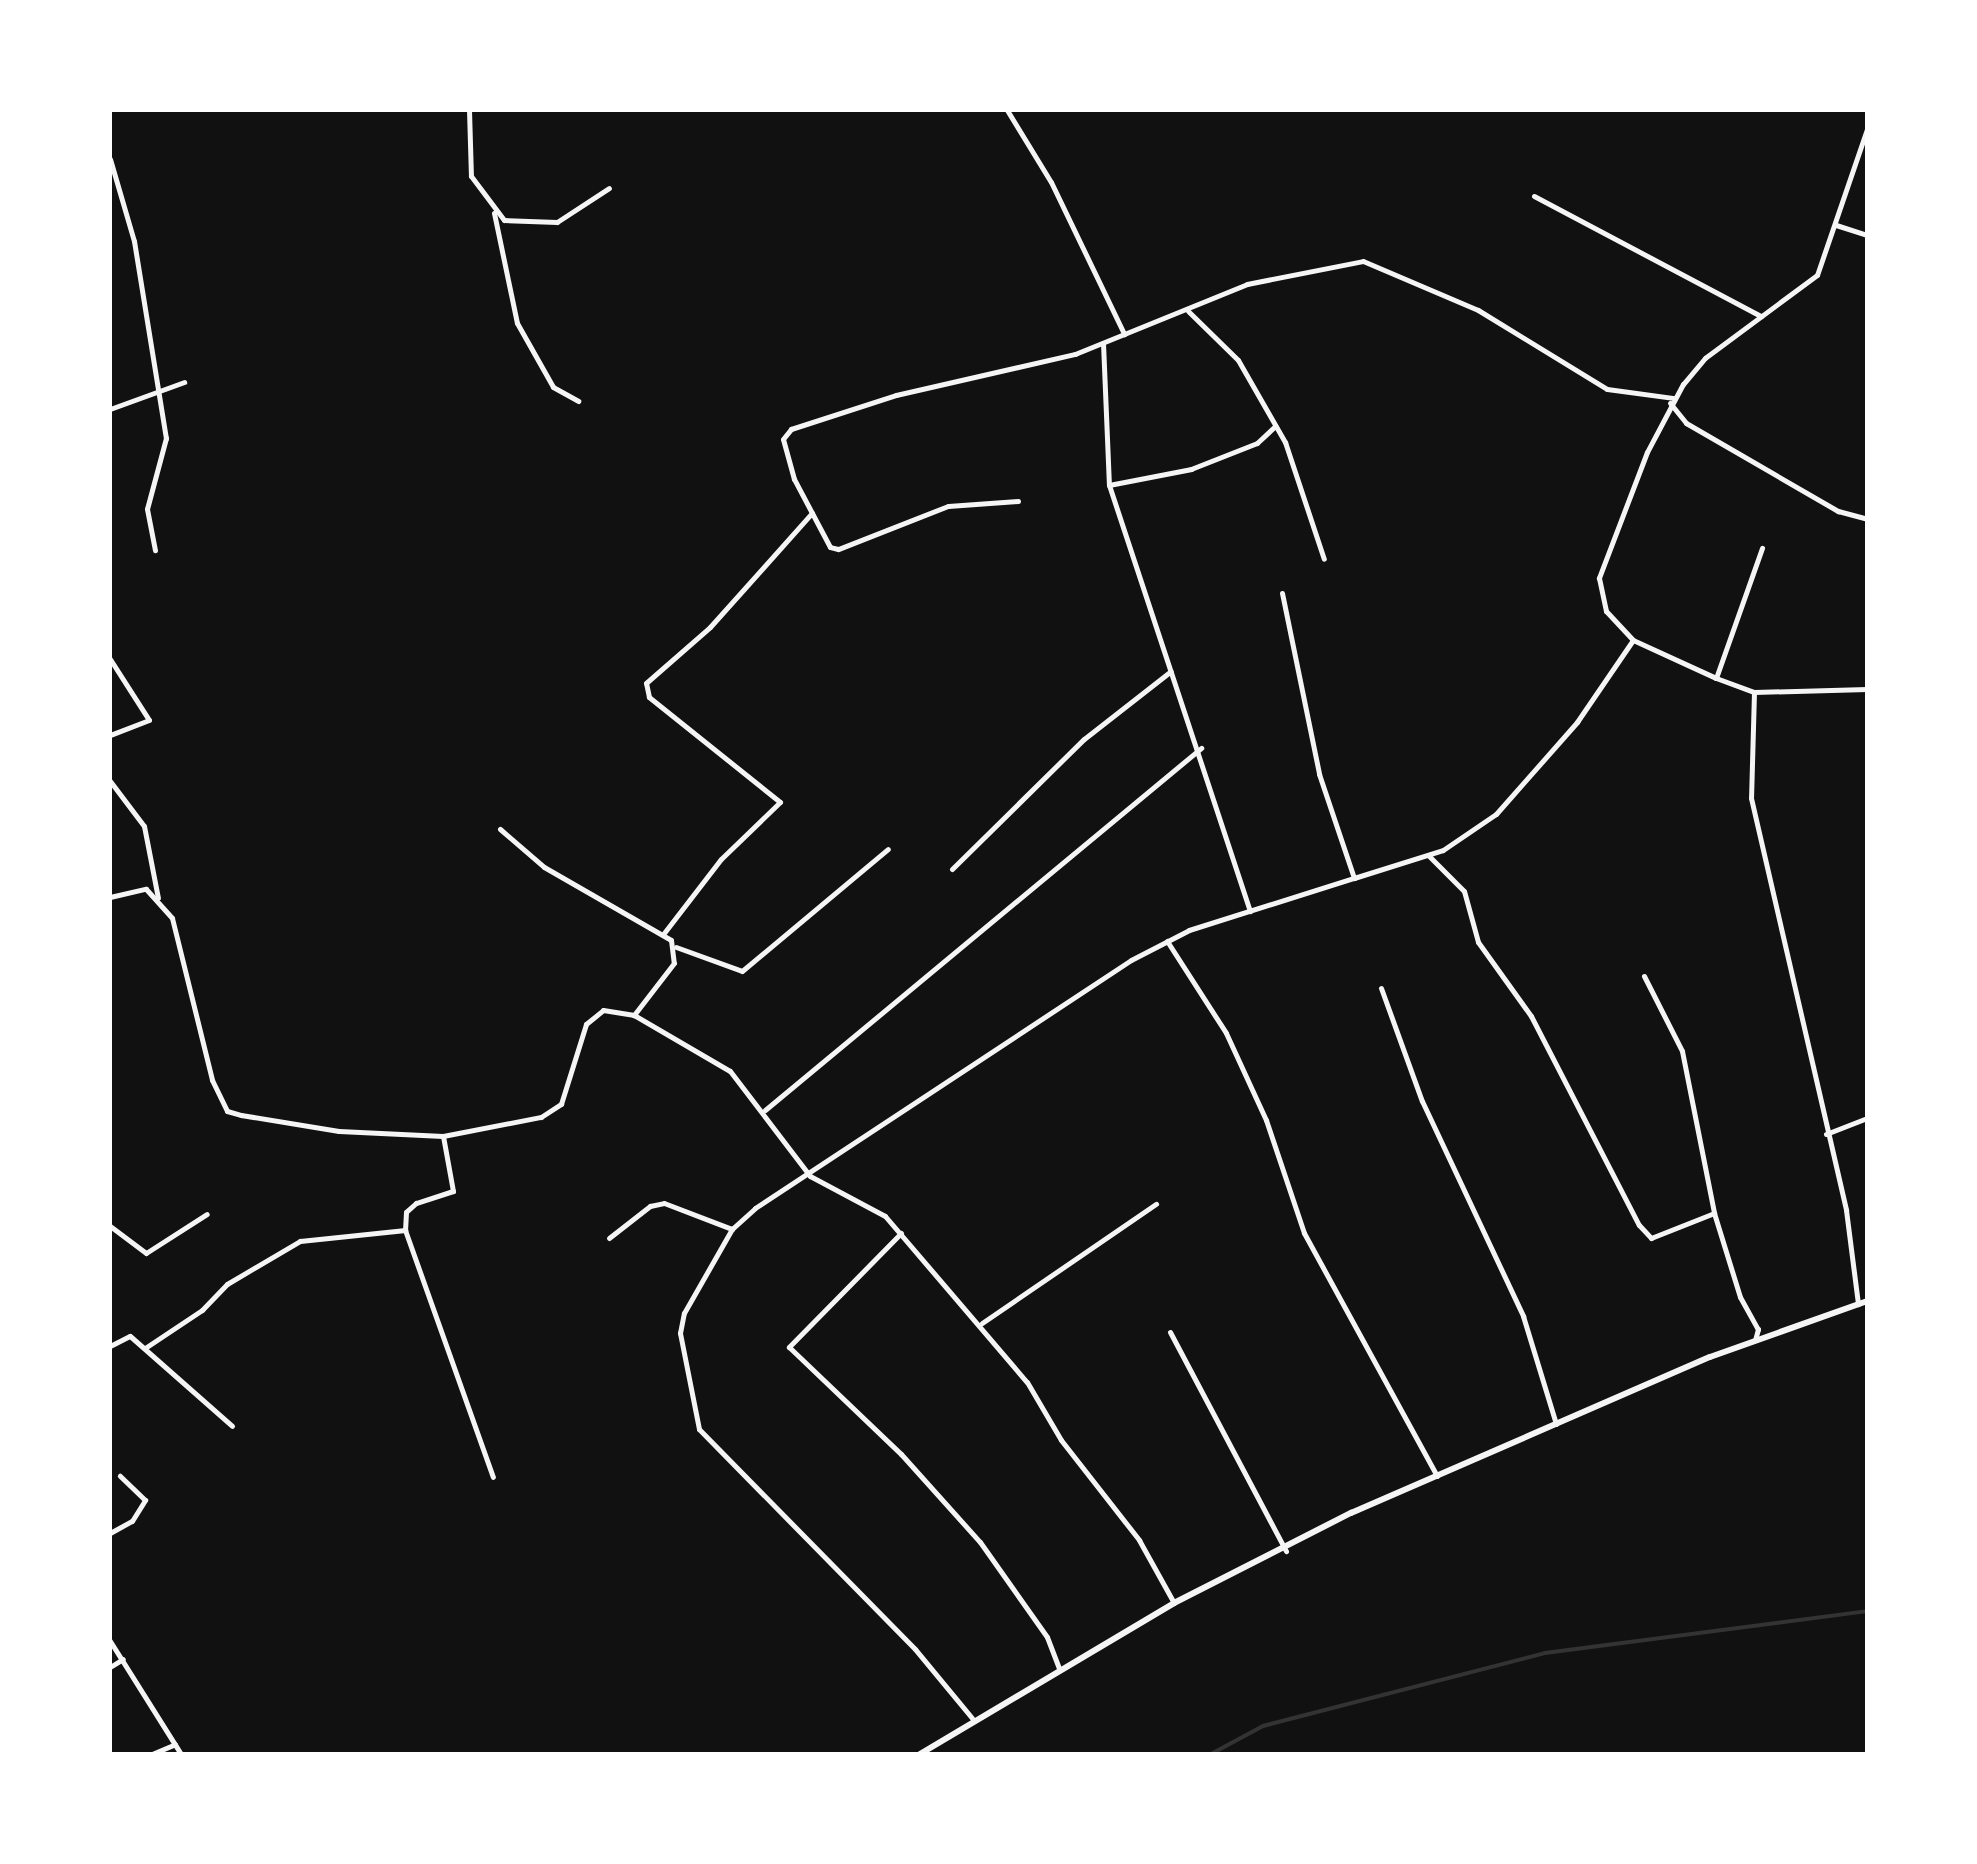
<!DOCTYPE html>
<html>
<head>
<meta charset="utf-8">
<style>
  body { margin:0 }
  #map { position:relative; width:1977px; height:1864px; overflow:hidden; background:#111; font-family:Ubuntu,sans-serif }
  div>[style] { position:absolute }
  .stream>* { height:4px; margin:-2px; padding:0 2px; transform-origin:2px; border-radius:2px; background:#333 }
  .minor>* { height:5px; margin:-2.5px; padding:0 2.5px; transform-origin:2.5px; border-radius:2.5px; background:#f5f5f5 }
  .tertiary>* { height:6px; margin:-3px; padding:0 3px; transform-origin:3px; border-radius:3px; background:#f5f5f5 }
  span { translate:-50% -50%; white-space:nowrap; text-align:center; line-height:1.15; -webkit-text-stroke:10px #fff; paint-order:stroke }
  .frame { position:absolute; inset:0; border:112px solid #fff; pointer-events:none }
</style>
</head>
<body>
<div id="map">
  <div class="stream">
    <i style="left:1211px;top:1754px;width:59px;rotate:-28.3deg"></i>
    <i style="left:1263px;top:1726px;width:291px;rotate:-14.5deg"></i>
    <i style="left:1545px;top:1653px;width:325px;rotate:-7.4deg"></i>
  </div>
  <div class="minor">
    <i style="left:469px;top:110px;width:66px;rotate:88.3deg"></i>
    <i style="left:471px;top:176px;width:55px;rotate:53.1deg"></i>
    <i style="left:504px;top:220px;width:53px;rotate:2.2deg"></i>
    <i style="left:557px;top:222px;width:62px;rotate:-33.2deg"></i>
    <i style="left:1007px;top:110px;width:84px;rotate:58.6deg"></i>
    <i style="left:1051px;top:182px;width:169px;rotate:64.3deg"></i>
    <i style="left:1867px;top:129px;width:154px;rotate:108.9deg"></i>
    <i style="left:1817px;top:275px;width:139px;rotate:143.5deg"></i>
    <i style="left:1705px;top:358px;width:34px;rotate:130deg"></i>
    <i style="left:1683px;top:384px;width:77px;rotate:117.9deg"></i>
    <i style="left:1647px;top:452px;width:135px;rotate:110.9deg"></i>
    <i style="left:1599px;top:578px;width:34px;rotate:78deg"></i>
    <i style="left:1606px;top:611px;width:40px;rotate:47deg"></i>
    <i style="left:1633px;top:640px;width:91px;rotate:24.6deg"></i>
    <i style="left:1716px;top:678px;width:40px;rotate:20.2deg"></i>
    <i style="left:1754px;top:692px;width:113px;rotate:-1.5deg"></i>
    <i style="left:110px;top:159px;width:85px;rotate:73.7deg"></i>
    <i style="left:134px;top:241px;width:200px;rotate:80.8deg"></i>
    <i style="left:166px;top:438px;width:73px;rotate:105deg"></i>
    <i style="left:147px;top:509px;width:42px;rotate:79deg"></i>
    <i style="left:1534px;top:196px;width:257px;rotate:27.9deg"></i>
    <i style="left:494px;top:213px;width:112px;rotate:78.2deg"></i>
    <i style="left:517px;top:323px;width:73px;rotate:60.6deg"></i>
    <i style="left:553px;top:387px;width:29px;rotate:29deg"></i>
    <i style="left:1836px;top:225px;width:33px;rotate:18deg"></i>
    <i style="left:1188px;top:311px;width:70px;rotate:44.4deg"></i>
    <i style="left:1238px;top:360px;width:95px;rotate:60.2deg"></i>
    <i style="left:1285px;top:442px;width:123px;rotate:71.6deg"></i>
    <i style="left:1103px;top:343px;width:142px;rotate:87.6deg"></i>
    <i style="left:1109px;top:485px;width:449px;rotate:71.7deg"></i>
    <i style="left:1670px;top:403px;width:26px;rotate:51deg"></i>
    <i style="left:1686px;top:423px;width:176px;rotate:30.1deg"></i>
    <i style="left:1838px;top:511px;width:30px;rotate:15deg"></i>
    <i style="left:110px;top:409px;width:79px;rotate:-20deg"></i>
    <i style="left:1109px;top:485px;width:84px;rotate:-11deg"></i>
    <i style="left:1191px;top:469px;width:71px;rotate:-21.5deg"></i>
    <i style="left:1257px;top:443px;width:25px;rotate:-43deg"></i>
    <i style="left:1018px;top:501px;width:70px;rotate:175.9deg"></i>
    <i style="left:948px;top:506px;width:118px;rotate:158.6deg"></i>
    <i style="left:838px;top:549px;width:8px;rotate:-166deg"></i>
    <i style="left:830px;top:547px;width:77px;rotate:-117.9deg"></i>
    <i style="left:794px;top:479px;width:41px;rotate:-105.4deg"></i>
    <i style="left:783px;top:439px;width:13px;rotate:-51deg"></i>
    <i style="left:791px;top:429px;width:110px;rotate:-17.9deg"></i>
    <i style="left:896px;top:395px;width:184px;rotate:-12.9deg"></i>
    <i style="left:1075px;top:354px;width:186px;rotate:-22.1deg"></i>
    <i style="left:1247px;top:284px;width:118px;rotate:-11.2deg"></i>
    <i style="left:1363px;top:261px;width:125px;rotate:23.1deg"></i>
    <i style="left:1478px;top:310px;width:151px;rotate:31.5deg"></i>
    <i style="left:1607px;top:389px;width:68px;rotate:7.7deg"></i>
    <i style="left:1282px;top:593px;width:185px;rotate:78.4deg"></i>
    <i style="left:1319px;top:774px;width:110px;rotate:71.4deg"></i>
    <i style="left:1354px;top:878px;width:93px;rotate:-17.5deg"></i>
    <i style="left:1443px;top:850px;width:64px;rotate:-34.2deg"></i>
    <i style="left:1496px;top:814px;width:123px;rotate:-48.6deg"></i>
    <i style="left:1577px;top:722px;width:99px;rotate:-55.7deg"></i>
    <i style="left:110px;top:659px;width:72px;rotate:57.4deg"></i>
    <i style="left:149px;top:720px;width:42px;rotate:159deg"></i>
    <i style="left:1716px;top:678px;width:138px;rotate:-70.5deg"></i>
    <i style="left:1754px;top:692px;width:106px;rotate:91.6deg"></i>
    <i style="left:1751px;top:798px;width:423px;rotate:77deg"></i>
    <i style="left:1846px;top:1210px;width:95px;rotate:82.7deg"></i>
    <i style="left:110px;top:781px;width:56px;rotate:52.9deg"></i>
    <i style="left:144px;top:826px;width:73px;rotate:79deg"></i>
    <i style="left:500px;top:829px;width:58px;rotate:40.8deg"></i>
    <i style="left:544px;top:867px;width:146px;rotate:29.9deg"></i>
    <i style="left:671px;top:940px;width:23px;rotate:83deg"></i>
    <i style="left:674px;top:963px;width:66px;rotate:127.6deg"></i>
    <i style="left:634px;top:1015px;width:111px;rotate:30.3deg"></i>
    <i style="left:730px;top:1071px;width:132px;rotate:52.7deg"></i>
    <i style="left:810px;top:1176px;width:85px;rotate:28.1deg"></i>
    <i style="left:885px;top:1216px;width:218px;rotate:49.5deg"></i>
    <i style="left:1027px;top:1382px;width:67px;rotate:59.6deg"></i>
    <i style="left:1061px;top:1440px;width:127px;rotate:52deg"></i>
    <i style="left:1139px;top:1540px;width:72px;rotate:60.9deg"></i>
    <i style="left:1429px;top:856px;width:49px;rotate:45deg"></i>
    <i style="left:1464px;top:891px;width:53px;rotate:74.6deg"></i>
    <i style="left:1478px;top:942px;width:91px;rotate:54.4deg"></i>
    <i style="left:1531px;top:1016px;width:235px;rotate:62.7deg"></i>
    <i style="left:1639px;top:1225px;width:18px;rotate:47deg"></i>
    <i style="left:1651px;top:1238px;width:68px;rotate:-21.6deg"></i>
    <i style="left:952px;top:869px;width:185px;rotate:-44.6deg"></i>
    <i style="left:1084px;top:739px;width:110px;rotate:-38deg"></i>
    <i style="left:110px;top:897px;width:37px;rotate:-13deg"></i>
    <i style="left:146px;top:889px;width:39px;rotate:48deg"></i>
    <i style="left:172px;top:918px;width:167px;rotate:76.1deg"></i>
    <i style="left:212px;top:1080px;width:34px;rotate:64deg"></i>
    <i style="left:227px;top:1111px;width:15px;rotate:16deg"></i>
    <i style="left:241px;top:1115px;width:99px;rotate:9.3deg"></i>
    <i style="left:339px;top:1131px;width:104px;rotate:2.8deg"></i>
    <i style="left:443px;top:1136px;width:100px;rotate:-11deg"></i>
    <i style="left:541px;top:1117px;width:24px;rotate:-33deg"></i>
    <i style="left:561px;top:1104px;width:84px;rotate:-72.6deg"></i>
    <i style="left:586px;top:1024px;width:22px;rotate:-39deg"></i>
    <i style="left:603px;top:1010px;width:30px;rotate:9deg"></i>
    <i style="left:664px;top:933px;width:93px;rotate:-52.4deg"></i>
    <i style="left:721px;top:859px;width:82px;rotate:-44deg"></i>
    <i style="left:780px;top:802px;width:168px;rotate:-141.3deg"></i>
    <i style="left:649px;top:697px;width:14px;rotate:-102deg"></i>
    <i style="left:646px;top:683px;width:85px;rotate:-41.2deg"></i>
    <i style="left:710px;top:627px;width:153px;rotate:-48.2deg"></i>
    <i style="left:1167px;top:941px;width:109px;rotate:57.3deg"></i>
    <i style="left:1226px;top:1033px;width:96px;rotate:65.3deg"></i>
    <i style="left:1266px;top:1120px;width:119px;rotate:71.4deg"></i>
    <i style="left:1304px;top:1233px;width:277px;rotate:61.3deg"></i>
    <i style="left:676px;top:947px;width:70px;rotate:20deg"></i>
    <i style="left:742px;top:971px;width:190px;rotate:-39.9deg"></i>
    <i style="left:1644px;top:976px;width:84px;rotate:63.1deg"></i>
    <i style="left:1682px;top:1051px;width:165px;rotate:78.8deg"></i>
    <i style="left:1714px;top:1213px;width:88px;rotate:72.8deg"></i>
    <i style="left:1740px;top:1297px;width:37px;rotate:61deg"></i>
    <i style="left:1758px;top:1329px;width:11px;rotate:105deg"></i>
    <i style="left:1381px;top:988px;width:120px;rotate:70.1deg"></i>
    <i style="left:1422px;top:1101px;width:238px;rotate:64.8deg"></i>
    <i style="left:1523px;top:1316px;width:113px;rotate:73deg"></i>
    <i style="left:765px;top:1110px;width:567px;rotate:-39.7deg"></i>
    <i style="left:1826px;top:1134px;width:44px;rotate:-21.3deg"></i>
    <i style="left:443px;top:1136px;width:56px;rotate:79.7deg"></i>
    <i style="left:453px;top:1191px;width:39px;rotate:162deg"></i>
    <i style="left:416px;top:1203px;width:13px;rotate:138deg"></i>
    <i style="left:406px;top:1212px;width:18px;rotate:93deg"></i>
    <i style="left:405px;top:1230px;width:262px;rotate:70.4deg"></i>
    <i style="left:110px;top:1226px;width:45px;rotate:36.9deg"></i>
    <i style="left:146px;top:1253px;width:72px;rotate:-32.6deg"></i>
    <i style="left:901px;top:1233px;width:160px;rotate:134.5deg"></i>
    <i style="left:789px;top:1347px;width:155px;rotate:43.7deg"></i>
    <i style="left:901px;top:1454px;width:118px;rotate:48.1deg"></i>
    <i style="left:980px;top:1542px;width:116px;rotate:54.8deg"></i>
    <i style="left:1047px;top:1637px;width:34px;rotate:69deg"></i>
    <i style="left:609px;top:1238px;width:52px;rotate:-38deg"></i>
    <i style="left:650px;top:1206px;width:14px;rotate:-12deg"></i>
    <i style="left:664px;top:1203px;width:73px;rotate:20.9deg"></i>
    <i style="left:982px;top:1323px;width:211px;rotate:-34.4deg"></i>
    <i style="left:1170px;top:1332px;width:248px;rotate:62.1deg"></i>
    <i style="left:110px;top:1346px;width:22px;rotate:-27deg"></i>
    <i style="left:130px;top:1336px;width:136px;rotate:41.4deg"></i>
    <i style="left:145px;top:1348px;width:69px;rotate:-33.7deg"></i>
    <i style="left:202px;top:1310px;width:36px;rotate:-46deg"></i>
    <i style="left:227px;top:1284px;width:85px;rotate:-30.5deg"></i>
    <i style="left:300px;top:1241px;width:106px;rotate:-6deg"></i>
    <i style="left:110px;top:1533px;width:25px;rotate:-29deg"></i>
    <i style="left:132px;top:1521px;width:25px;rotate:-58deg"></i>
    <i style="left:145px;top:1500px;width:35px;rotate:-136deg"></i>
    <i style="left:110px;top:1641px;width:133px;rotate:57.9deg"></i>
    <i style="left:110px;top:1667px;width:15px;rotate:-32deg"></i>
    <i style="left:972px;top:1718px;width:89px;rotate:-129.6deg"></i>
    <i style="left:915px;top:1649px;width:308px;rotate:-134.5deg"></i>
    <i style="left:699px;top:1429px;width:98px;rotate:-101.2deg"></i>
    <i style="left:680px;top:1333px;width:20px;rotate:-79deg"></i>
    <i style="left:684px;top:1313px;width:97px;rotate:-60.3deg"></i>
    <i style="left:732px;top:1229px;width:31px;rotate:-42deg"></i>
    <i style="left:755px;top:1208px;width:450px;rotate:-33.4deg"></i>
    <i style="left:1131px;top:960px;width:65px;rotate:-27.3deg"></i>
    <i style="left:1189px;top:930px;width:173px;rotate:-17.5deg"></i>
    <i style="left:152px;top:1754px;width:25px;rotate:-23deg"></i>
  </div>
  <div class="tertiary">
    <i style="left:920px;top:1754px;width:295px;rotate:-30.7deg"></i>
    <i style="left:1174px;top:1603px;width:199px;rotate:-27deg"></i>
    <i style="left:1351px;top:1513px;width:391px;rotate:-23.5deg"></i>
    <i style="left:1710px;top:1357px;width:167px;rotate:-19.6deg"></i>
  </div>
  <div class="frame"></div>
</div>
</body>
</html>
